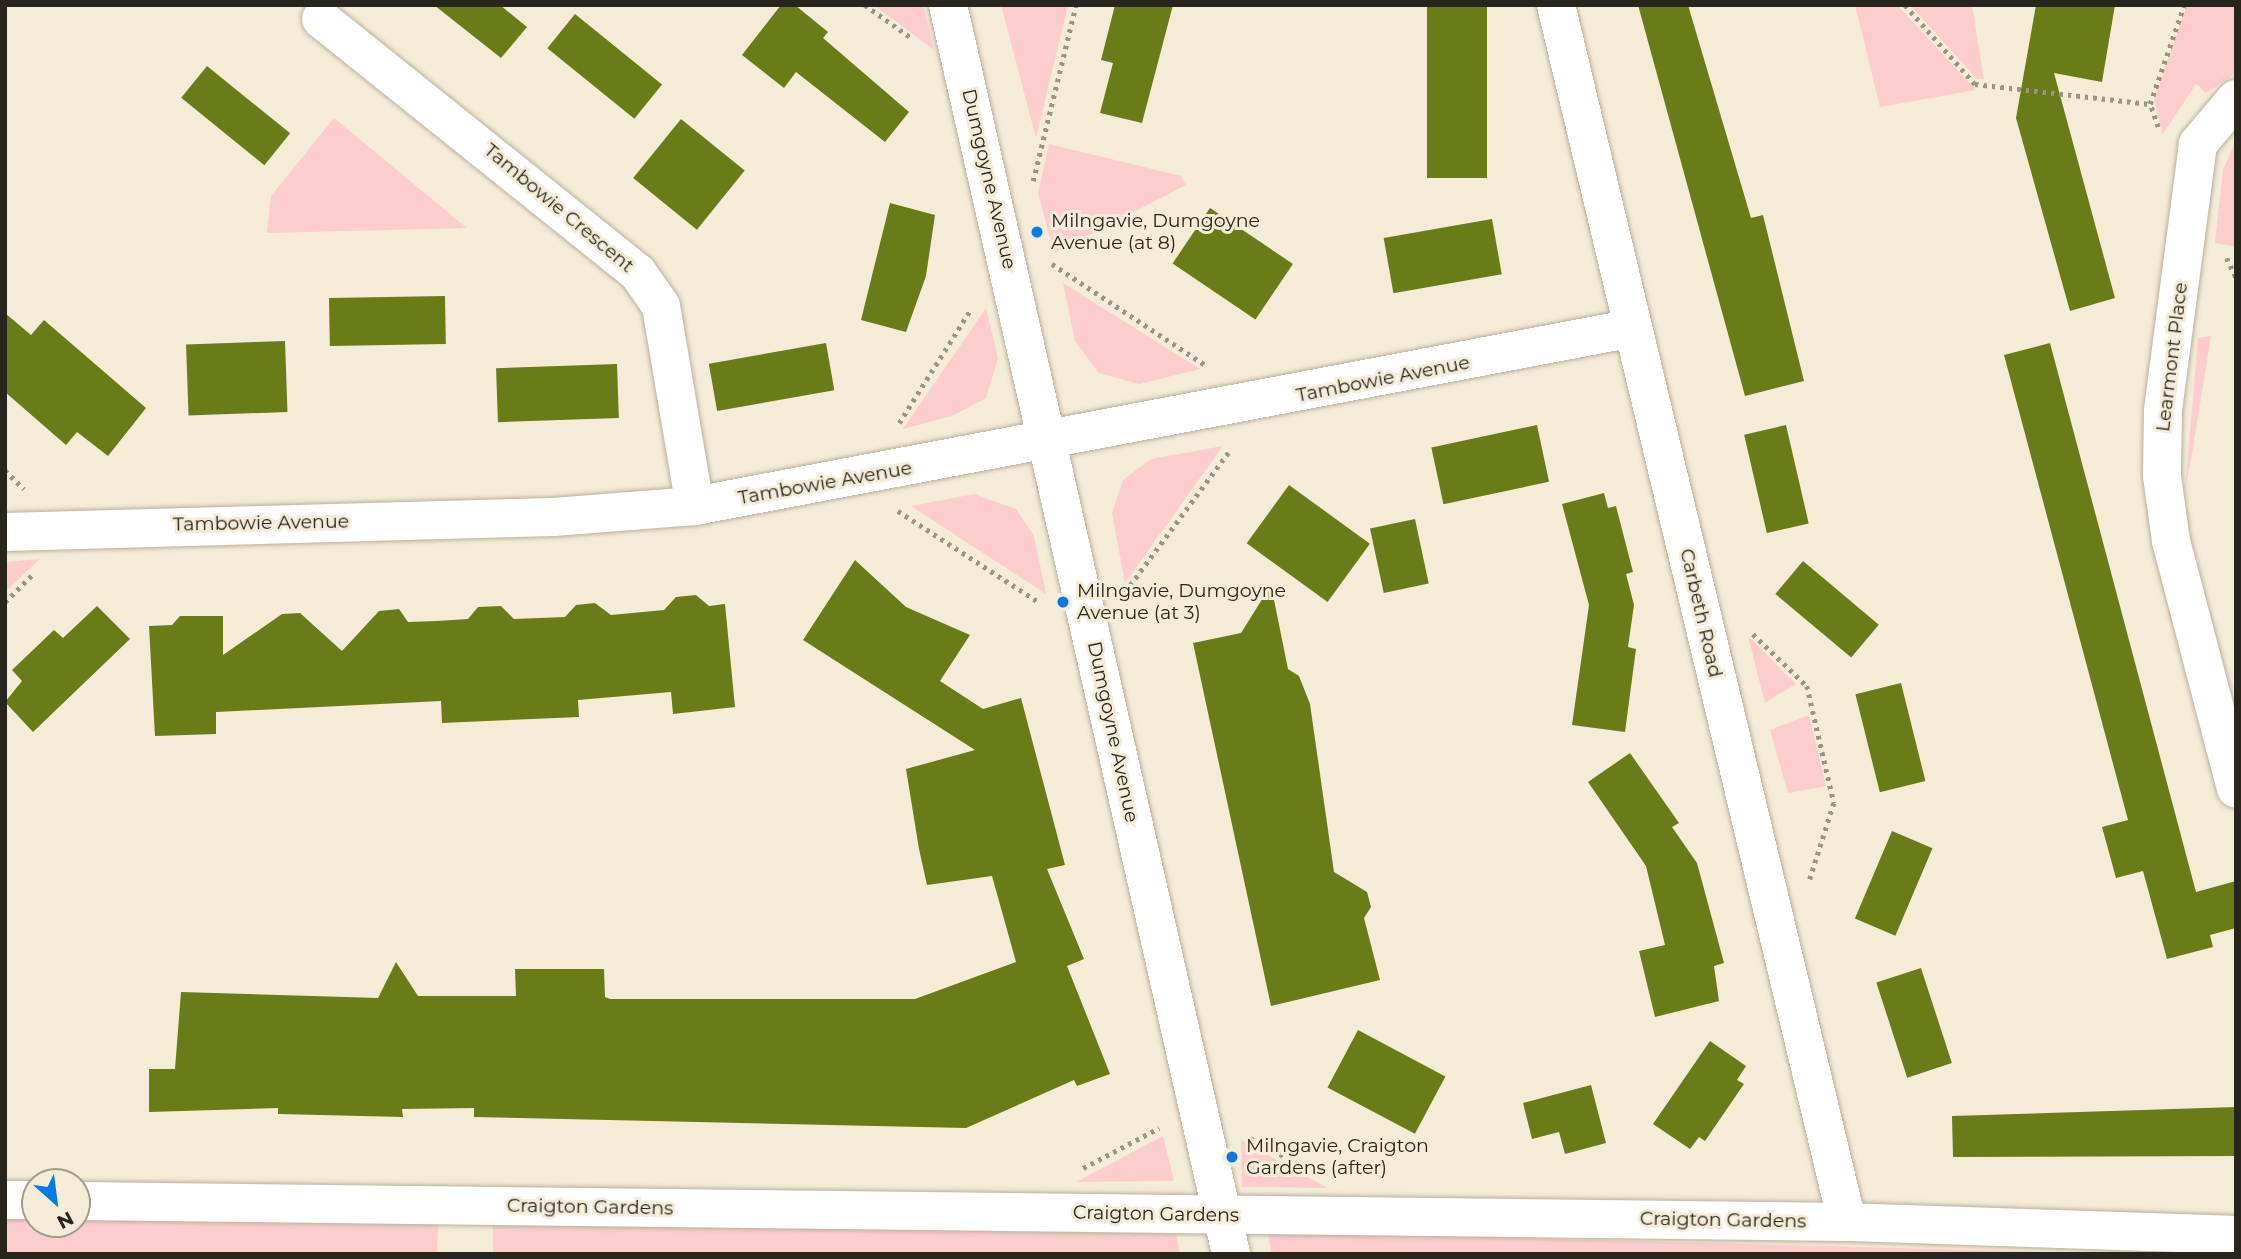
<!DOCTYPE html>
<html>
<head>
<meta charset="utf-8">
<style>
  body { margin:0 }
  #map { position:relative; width:2241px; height:1259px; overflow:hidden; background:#f4ecd7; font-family:Montserrat,sans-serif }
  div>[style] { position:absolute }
  .green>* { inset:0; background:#fccdcc }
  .building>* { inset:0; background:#697c18; transform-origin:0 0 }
  .path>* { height:4.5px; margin-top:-2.25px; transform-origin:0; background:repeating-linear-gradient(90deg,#999484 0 3.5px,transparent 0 8.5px) }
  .roads { filter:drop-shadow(0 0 2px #b8b09d) drop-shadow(0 0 2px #b8b09d) }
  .minor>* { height:38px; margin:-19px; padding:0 19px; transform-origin:19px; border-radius:19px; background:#fff }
  .dots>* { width:19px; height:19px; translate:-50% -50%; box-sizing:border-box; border:4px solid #f4ecd7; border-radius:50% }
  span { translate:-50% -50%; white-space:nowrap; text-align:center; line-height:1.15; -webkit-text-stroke:6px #f4ecd7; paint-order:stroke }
  .street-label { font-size:19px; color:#28251d }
  .poi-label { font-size:19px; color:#28251d }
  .left { translate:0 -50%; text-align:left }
  .frame { position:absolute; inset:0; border:7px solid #28251d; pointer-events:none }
  .north { position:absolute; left:21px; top:1168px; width:70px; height:70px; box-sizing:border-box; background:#f4ecd7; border:2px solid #a29c8d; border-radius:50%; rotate:152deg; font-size:19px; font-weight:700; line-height:28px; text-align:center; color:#28251d }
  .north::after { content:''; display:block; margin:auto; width:24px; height:32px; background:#067be2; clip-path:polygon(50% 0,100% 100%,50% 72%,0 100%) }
</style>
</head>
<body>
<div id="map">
  <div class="green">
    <i style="clip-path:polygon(874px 5px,923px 5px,934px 50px)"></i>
    <i style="clip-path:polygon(1001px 5px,1068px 5px,1036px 138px)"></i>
    <i style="clip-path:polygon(1855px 5px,1897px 5px,1976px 90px,1880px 107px)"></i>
    <i style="clip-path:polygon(1910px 5px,1972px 5px,1984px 79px,1977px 79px)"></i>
    <i style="clip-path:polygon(2187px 5px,2236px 5px,2236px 73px,2206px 93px,2196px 84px,2163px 134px,2154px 100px)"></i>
    <i style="clip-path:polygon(334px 118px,467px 228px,267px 233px,271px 196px)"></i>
    <i style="clip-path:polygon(2236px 140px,2236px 247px,2215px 243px,2223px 170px)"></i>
    <i style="clip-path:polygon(1049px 144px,1181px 176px,1186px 185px,1054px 253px,1038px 193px)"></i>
    <i style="clip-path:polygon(1063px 283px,1200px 369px,1139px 384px,1099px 373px,1075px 341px)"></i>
    <i style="clip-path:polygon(986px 308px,998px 358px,986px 398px,952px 416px,903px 429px)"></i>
    <i style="clip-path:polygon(2211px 336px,2192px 454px,2185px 489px,2198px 338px)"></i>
    <i style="clip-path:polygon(1223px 446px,1125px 583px,1112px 513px,1123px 480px,1151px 459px)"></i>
    <i style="clip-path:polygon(974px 494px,1016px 509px,1034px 536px,1046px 594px,911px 506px)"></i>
    <i style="clip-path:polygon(39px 559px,40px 559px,5px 592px,5px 562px)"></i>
    <i style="clip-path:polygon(1748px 636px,1796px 684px,1765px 703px)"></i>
    <i style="clip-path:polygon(1809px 715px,1826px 786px,1788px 793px,1770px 730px)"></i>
    <i style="clip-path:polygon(1163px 1136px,1174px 1181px,1076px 1182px)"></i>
    <i style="clip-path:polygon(1241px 1140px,1328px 1188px,1242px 1187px)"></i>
    <i style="clip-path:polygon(5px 1217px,35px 1217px,35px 1224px,77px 1224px,77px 1218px,438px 1224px,437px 1254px,5px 1254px)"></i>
    <i style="clip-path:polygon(508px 1222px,1176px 1234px,1180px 1254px,493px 1254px,493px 1225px)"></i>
    <i style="clip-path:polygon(1268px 1231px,2116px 1254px,1271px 1254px)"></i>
  </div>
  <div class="building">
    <i style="clip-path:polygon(434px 5px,500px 5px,527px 27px,501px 58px)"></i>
    <i style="clip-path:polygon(781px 5px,795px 5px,828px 32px,823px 38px,909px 112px,885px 142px,796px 72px,784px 88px,742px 55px)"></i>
    <i style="clip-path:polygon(1115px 5px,1173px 5px,1142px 123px,1100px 113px,1113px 63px,1101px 60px)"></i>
    <i style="left:1427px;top:5px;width:60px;height:173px"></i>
    <i style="clip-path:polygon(1638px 5px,1688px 5px,1751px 218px,1763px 215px,1804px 381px,1745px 396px)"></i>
    <i style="clip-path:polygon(2036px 5px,2115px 5px,2102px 82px,2054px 73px,2115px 298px,2070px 311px,2016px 118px)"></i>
    <i style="left:575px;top:14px;width:112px;height:44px;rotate:39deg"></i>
    <i style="left:207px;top:66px;width:107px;height:41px;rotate:39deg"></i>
    <i style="left:681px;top:119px;width:82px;height:76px;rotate:39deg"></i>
    <i style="clip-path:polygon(890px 203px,935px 215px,926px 276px,906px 332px,861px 320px)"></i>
    <i style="left:1210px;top:208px;width:100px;height:67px;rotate:34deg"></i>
    <i style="left:1492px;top:219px;width:56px;height:110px;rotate:80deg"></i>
    <i style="left:445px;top:296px;width:48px;height:116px;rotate:89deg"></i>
    <i style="clip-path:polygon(5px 313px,31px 335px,44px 320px,146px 408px,108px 456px,77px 432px,66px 445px,5px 392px)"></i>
    <i style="left:285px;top:341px;width:71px;height:99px;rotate:88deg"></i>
    <i style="left:826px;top:343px;width:48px;height:119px;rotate:80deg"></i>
    <i style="clip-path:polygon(2050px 343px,2196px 892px,2236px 881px,2236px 928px,2210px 935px,2213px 947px,2167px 959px,2143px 871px,2116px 878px,2102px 827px,2128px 820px,2004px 355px)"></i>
    <i style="left:617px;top:364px;width:54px;height:121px;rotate:88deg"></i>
    <i style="left:1537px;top:425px;width:58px;height:108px;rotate:78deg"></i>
    <i style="left:1786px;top:425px;width:101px;height:43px;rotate:77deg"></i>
    <i style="left:1289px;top:485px;width:100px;height:72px;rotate:36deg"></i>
    <i style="clip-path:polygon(1604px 493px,1608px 508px,1616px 506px,1633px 572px,1626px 574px,1634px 605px,1628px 647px,1636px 649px,1625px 732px,1572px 725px,1589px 605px,1562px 504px)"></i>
    <i style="left:1415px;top:519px;width:66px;height:46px;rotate:78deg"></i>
    <i style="clip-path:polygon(855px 560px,906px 607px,970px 635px,940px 681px,983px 709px,1021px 698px,1065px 865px,1047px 869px,1084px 959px,1067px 966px,1110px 1074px,1077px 1086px,1074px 1080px,966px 1128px,474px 1117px,474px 1108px,402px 1109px,403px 1117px,278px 1114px,278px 1108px,149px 1112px,149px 1069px,175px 1069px,181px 992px,378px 998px,396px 962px,418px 996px,516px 996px,515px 969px,604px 969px,605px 997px,610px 999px,915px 999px,1016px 962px,992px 876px,927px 885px,919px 849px,906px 769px,975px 750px,803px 640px)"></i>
    <i style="left:1803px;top:561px;width:99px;height:43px;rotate:40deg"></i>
    <i style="clip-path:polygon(1271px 585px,1288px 669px,1299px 676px,1310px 704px,1334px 872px,1367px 892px,1371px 907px,1364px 918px,1380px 980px,1271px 1006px,1193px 643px,1241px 633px)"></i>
    <i style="clip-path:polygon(696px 595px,709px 606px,725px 604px,735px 707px,673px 714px,671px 692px,578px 700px,579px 717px,442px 723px,441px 701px,216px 712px,216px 734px,155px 736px,149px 626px,172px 625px,180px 616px,223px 616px,223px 655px,282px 614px,300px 613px,342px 651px,379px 611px,399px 609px,408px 622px,437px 621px,468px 619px,478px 607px,501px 606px,514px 619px,565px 617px,576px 605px,595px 603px,611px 615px,664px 610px,676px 597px)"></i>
    <i style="clip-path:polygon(97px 606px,130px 639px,33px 732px,5px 702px,22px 681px,12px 670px,54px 630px,63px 638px)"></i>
    <i style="left:1901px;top:683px;width:101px;height:47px;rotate:76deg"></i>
    <i style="clip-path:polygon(1630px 753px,1679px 823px,1672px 827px,1697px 863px,1724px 963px,1714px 966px,1719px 1001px,1655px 1017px,1639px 951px,1665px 945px,1646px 866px,1588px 782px)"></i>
    <i style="left:1892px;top:831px;width:44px;height:95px;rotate:23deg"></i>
    <i style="left:1921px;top:968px;width:100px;height:47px;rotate:72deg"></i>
    <i style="left:1358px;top:1030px;width:99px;height:65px;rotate:28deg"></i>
    <i style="clip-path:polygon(1710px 1041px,1746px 1066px,1737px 1080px,1744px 1084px,1705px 1141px,1699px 1137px,1690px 1149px,1653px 1124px)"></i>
    <i style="clip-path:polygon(1591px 1085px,1606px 1143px,1565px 1154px,1559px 1132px,1532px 1139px,1523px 1103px)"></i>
    <i style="clip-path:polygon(2236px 1107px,2236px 1156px,1953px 1157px,1952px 1116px)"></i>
  </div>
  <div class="path">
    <i style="left:865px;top:5px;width:55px;rotate:35.4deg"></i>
    <i style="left:1905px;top:5px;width:106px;rotate:48.5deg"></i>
    <i style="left:1975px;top:84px;width:176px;rotate:6.5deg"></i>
    <i style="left:2158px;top:127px;width:24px;rotate:-109deg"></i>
    <i style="left:2150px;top:104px;width:105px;rotate:-71deg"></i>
    <i style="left:1033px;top:181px;width:181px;rotate:-76.3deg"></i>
    <i style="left:2227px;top:258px;width:21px;rotate:65deg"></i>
    <i style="left:1052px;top:264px;width:183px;rotate:33.4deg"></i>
    <i style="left:899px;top:423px;width:135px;rotate:-57.7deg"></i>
    <i style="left:5px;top:470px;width:27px;rotate:45deg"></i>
    <i style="left:898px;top:511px;width:166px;rotate:32.9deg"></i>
    <i style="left:1125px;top:592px;width:177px;rotate:-53.5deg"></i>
    <i style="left:5px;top:602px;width:38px;rotate:-45deg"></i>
    <i style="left:1753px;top:634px;width:75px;rotate:43.9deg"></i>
    <i style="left:1807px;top:686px;width:120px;rotate:77deg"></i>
    <i style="left:1834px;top:803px;width:80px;rotate:107.5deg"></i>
    <i style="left:1250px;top:1138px;width:68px;rotate:28.1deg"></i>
    <i style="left:1083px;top:1168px;width:86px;rotate:-27.8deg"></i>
  </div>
  <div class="roads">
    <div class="minor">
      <i style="left:948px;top:5px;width:1281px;rotate:77.23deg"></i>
      <i style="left:1556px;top:5px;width:1251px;rotate:76.55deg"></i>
      <i style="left:321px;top:19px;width:406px;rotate:38.7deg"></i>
      <i style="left:638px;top:273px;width:40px;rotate:55.1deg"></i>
      <i style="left:661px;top:306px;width:203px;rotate:80.4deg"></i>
      <i style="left:2236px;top:99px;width:59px;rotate:130.2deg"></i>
      <i style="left:2198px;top:144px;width:268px;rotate:97.5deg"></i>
      <i style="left:2163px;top:410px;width:66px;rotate:90.9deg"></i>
      <i style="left:2162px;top:476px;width:66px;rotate:82.1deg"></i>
      <i style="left:2171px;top:541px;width:256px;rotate:75.3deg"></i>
      <i style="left:5px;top:532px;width:549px;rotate:-1.57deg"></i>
      <i style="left:554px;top:517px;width:141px;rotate:-4.5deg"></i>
      <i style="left:695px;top:506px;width:955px;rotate:-10.74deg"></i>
      <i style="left:5px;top:1200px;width:30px"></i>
      <i style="left:77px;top:1201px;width:1770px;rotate:0.68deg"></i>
      <i style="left:1847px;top:1222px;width:389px;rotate:1.9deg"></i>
    </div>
  </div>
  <div class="dots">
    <i style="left:1037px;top:232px;background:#067be2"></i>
    <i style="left:1063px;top:602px;background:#067be2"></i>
    <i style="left:1232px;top:1157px;background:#067be2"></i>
  </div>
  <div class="street-label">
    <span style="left:989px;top:179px;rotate:77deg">Dumgoyne Avenue</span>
    <span style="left:559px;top:208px;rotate:40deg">Tambowie Crescent</span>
    <span style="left:2172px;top:357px;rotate:-83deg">Learmont Place</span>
    <span style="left:1383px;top:379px;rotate:-11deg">Tambowie Avenue</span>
    <span style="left:825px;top:483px;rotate:-10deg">Tambowie Avenue</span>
    <span style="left:261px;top:523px;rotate:-1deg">Tambowie Avenue</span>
    <span style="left:1701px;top:613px;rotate:77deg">Carbeth Road</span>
    <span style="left:1113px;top:732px;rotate:78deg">Dumgoyne Avenue</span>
    <span style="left:590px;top:1207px;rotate:1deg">Craigton Gardens</span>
    <span style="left:1156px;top:1214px;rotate:1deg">Craigton Gardens</span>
    <span style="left:1723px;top:1220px;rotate:1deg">Craigton Gardens</span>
  </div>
  <div class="poi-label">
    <span class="left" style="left:1051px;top:232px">Milngavie, Dumgoyne<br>Avenue (at 8)</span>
    <span class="left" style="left:1077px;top:602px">Milngavie, Dumgoyne<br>Avenue (at 3)</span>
    <span class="left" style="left:1246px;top:1157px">Milngavie, Craigton<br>Gardens (after)</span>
  </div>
  <div class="frame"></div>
  <div class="north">N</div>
</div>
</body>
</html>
